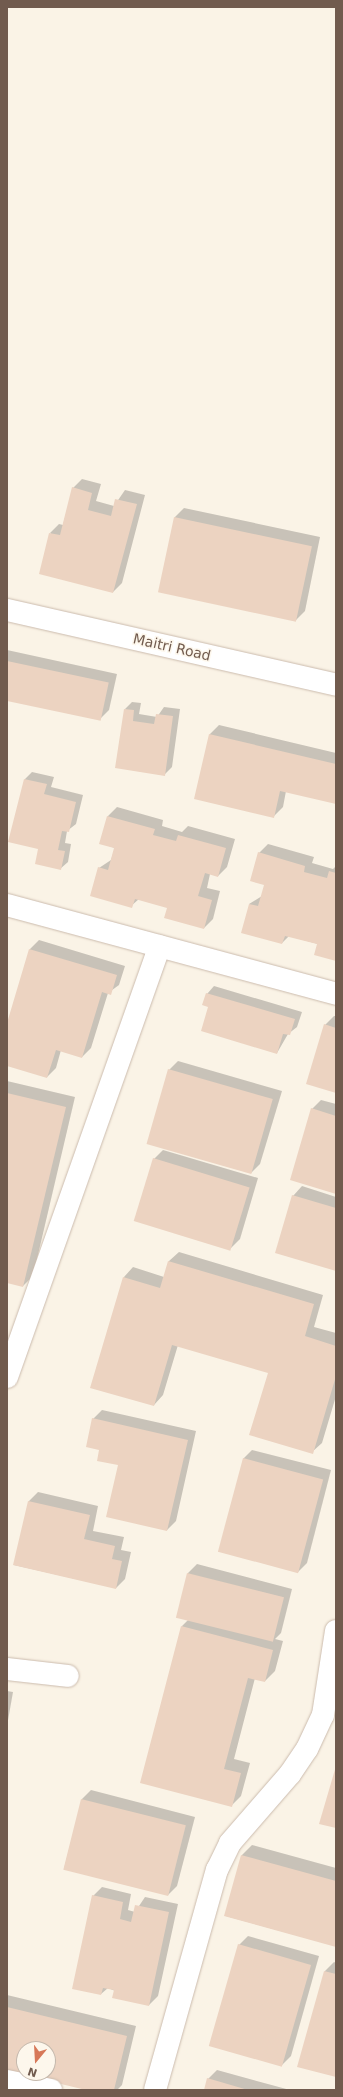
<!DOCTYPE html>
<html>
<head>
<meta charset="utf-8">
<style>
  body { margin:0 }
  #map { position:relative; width:343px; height:2097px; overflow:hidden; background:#faf3e6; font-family:"DejaVu Sans",sans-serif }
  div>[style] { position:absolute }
  .shadow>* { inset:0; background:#0003 }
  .building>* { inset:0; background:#ecd3c1; transform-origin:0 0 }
  .roads { filter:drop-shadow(0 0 1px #cbbbad) drop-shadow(0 0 1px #cbbbad) }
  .minor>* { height:22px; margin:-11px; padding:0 11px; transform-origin:11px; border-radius:11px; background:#fff }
  .tertiary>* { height:22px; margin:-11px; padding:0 11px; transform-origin:11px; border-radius:11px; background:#fff }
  span { translate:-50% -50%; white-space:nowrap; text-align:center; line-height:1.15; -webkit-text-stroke:3px #fdf7ec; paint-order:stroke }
  .street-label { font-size:14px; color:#715b4e }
  .frame { position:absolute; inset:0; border:8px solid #715b4e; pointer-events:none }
  .north { position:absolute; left:16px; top:2041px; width:40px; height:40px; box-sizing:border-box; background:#fdf7ec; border:1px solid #c5b9ad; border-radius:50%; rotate:198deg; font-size:11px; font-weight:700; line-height:16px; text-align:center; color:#715b4e }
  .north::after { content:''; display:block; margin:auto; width:14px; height:18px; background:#d77858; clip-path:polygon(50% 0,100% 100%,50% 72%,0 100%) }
</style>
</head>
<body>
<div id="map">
  <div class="shadow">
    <i style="clip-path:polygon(82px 479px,101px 484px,96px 501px,114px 506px,125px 490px,145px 495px,122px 583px,113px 592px,50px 533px,59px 524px,63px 525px,73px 488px)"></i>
    <i style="clip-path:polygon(184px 508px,320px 537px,305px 611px,296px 620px,160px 591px,175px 517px)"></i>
    <i style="clip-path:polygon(7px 650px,117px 674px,109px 710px,100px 719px,7px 699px)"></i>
    <i style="clip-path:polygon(132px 702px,141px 703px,139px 714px,157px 717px,164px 707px,180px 709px,172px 767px,165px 774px,125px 709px)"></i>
    <i style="clip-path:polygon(219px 725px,336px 753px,336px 803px,286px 791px,283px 807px,274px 816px,195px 798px,210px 734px)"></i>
    <i style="clip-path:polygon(32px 772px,54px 777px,51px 787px,83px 795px,76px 824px,67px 831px,65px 843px,71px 844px,68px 862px,60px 869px,40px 848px,10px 841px,25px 779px)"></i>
    <i style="clip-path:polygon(117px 807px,163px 820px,162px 826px,182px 832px,188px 826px,235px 839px,227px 867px,218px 876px,210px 874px,207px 888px,220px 891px,213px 919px,204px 928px,168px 907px,139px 899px,131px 906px,99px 868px,111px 860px,115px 848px,100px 843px,108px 816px)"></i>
    <i style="clip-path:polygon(268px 844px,314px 857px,312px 863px,333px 869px,336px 866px,336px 960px,318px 944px,289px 936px,282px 943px,249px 904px,262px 896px,265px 884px,259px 853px)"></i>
    <i style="clip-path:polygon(39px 940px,125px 966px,119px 985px,108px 993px,91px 1048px,82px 1057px,61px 1050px,56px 1068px,47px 1077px,7px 1065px,7px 1026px,30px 949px)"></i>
    <i style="clip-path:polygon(214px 986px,302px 1012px,297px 1027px,288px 1034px,277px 1053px,209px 1006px,207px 994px)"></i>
    <i style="clip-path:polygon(334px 1016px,336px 1016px,336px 1092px,325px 1025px)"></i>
    <i style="clip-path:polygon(178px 1061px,282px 1091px,260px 1164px,251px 1173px,169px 1070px)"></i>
    <i style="clip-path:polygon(7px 1081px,75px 1097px,33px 1276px,23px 1286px,7px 1282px)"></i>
    <i style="clip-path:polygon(321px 1100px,336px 1104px,336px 1193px,312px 1109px)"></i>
    <i style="clip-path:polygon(163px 1150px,258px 1178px,240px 1239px,231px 1248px,154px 1159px)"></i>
    <i style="clip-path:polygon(302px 1186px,336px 1197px,336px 1270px,293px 1196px)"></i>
    <i style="clip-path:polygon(179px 1252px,323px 1295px,314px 1327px,336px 1333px,336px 1396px,322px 1443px,312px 1452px,269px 1372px,178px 1345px,163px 1395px,154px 1405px,124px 1277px,133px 1267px,164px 1277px,169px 1261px)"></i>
    <i style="clip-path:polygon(102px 1410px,196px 1431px,176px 1521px,167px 1530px,119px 1465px,100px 1449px,93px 1419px)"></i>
    <i style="clip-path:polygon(252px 1450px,331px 1470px,307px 1563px,298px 1572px,243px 1459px)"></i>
    <i style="clip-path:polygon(38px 1492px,98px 1506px,93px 1531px,124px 1537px,121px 1550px,131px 1552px,125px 1579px,116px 1588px,14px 1565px,29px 1501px)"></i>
    <i style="clip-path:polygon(197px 1564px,292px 1589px,281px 1633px,275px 1639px,283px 1641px,275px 1671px,265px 1681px,255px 1678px,234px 1759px,250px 1763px,241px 1796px,231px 1806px,182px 1626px,188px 1620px,188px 1573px)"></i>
    <i style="clip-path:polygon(7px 1691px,13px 1692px,7px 1726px)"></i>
    <i style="clip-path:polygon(91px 1790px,195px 1817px,177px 1886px,168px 1895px,64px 1869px,82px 1799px)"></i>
    <i style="clip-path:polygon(252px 1845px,336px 1868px,336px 1946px,226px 1916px,242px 1855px)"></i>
    <i style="clip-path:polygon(102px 1887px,131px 1894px,128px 1910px,135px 1912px,145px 1897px,178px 1904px,158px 1996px,149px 2005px,108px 1988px,101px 1994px,93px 1896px)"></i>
    <i style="clip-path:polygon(248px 1936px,319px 1956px,291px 2056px,282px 2065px,239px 1945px)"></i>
    <i style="clip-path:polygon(334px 1962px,336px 1963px,336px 2076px,299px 2066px,325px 1971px)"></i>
    <i style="clip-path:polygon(evenodd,7px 1995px,136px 2026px,122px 2085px,117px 2090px,90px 2090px,7px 2070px,7px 1995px,24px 2049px,48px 2049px,48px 2073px,24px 2073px,24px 2049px)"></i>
    <i style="clip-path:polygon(217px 2070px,290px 2090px,205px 2090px,208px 2079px)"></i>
  </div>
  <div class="building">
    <i style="clip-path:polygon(72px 487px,92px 493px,88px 510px,111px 516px,115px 499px,137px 504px,113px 593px,39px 574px,49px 533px,60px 535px)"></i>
    <i style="left:174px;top:517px;width:141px;height:77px;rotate:12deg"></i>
    <i style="left:7px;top:661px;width:104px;height:39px;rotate:12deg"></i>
    <i style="clip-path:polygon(124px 709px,134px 710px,133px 721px,154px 724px,156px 714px,173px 716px,165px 776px,115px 768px)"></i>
    <i style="clip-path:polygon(209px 734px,336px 764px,336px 804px,280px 791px,274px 818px,194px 799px)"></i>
    <i style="clip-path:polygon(24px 779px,47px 784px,44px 794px,76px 802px,69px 832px,62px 831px,58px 850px,65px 851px,61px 870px,35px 864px,38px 849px,8px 842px)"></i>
    <i style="clip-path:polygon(107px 816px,155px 829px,153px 835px,176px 841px,178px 835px,226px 848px,218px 877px,205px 873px,198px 896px,212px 900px,204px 929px,164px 918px,167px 908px,135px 899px,132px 908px,90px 896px,98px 867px,108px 870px,114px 848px,99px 844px)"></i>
    <i style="clip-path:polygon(258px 852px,305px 866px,304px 872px,327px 878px,329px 871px,336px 873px,336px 961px,314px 955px,317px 944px,285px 936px,282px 944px,241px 933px,249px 904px,258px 906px,264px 885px,250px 881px)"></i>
    <i style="clip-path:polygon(29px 949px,117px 975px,111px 995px,102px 992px,82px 1058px,56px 1050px,47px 1078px,7px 1066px,7px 1023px)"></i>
    <i style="clip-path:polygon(206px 993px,295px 1019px,290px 1035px,283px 1034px,277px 1054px,201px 1031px,208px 1007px,202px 1005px)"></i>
    <i style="clip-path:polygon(324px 1024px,336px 1028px,336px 1093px,306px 1084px)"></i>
    <i style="left:168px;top:1069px;width:109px;height:78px;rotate:16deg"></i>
    <i style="clip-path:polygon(7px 1093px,66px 1107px,23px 1287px,7px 1283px)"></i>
    <i style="clip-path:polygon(311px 1108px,336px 1116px,336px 1194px,290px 1180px)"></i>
    <i style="left:153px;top:1158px;width:101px;height:66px;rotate:17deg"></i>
    <i style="clip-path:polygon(292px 1195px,336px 1208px,336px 1271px,275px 1253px)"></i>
    <i style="clip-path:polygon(168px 1261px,314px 1304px,305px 1336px,336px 1346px,336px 1376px,313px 1454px,249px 1435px,268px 1373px,172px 1345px,154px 1406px,90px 1388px,123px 1277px,160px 1288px)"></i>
    <i style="clip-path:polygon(92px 1418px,188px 1440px,167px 1531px,106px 1517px,118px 1465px,97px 1461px,99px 1450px,86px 1447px)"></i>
    <i style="left:243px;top:1458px;width:83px;height:97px;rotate:15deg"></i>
    <i style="clip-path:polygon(28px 1501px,90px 1515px,84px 1539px,115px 1546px,112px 1559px,122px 1561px,116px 1589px,13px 1565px)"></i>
    <i style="left:187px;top:1573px;width:100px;height:46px;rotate:14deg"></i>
    <i style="clip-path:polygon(181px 1626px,273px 1650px,265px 1682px,248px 1678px,224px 1769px,241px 1773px,232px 1807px,140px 1783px)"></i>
    <i style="clip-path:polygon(336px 1766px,336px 1828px,319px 1824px)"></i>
    <i style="left:81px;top:1799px;width:108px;height:73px;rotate:14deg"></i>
    <i style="clip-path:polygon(241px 1855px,336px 1881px,336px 1947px,224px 1916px)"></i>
    <i style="clip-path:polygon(92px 1895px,123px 1902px,120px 1919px,131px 1922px,135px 1905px,169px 1912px,149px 2006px,112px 1998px,114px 1990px,103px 1988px,101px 1995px,72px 1989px)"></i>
    <i style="left:238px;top:1944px;width:76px;height:106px;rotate:16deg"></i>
    <i style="clip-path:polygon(324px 1971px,336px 1974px,336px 2077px,297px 2067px)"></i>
    <i style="clip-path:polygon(evenodd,7px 2007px,127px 2036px,114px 2090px,86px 2090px,7px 2071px,7px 2007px,24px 2049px,48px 2049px,48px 2073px,24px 2073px,24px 2049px)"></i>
    <i style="clip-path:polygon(207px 2078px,248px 2090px,204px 2090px)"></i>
  </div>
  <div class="roads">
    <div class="minor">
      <i style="left:7px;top:905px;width:341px;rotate:15.1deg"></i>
      <i style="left:7px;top:1377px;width:457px;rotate:-70.5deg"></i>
      <i style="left:7px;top:1669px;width:61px;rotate:6.5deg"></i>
      <i style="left:7px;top:2081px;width:45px;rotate:11.6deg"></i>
      <i style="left:155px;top:2090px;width:229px;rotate:-74.3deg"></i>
      <i style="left:217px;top:1870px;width:30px;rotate:-64deg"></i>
      <i style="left:230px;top:1843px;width:91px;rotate:-49deg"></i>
      <i style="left:290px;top:1774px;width:30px;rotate:-56deg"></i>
      <i style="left:307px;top:1749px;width:38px;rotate:-65deg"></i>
      <i style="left:323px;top:1715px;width:85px;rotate:-81.2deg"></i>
    </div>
    <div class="tertiary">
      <i style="left:7px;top:610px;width:337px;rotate:12.8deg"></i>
    </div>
  </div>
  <div class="street-label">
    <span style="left:172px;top:647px;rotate:13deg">Maitri Road</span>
  </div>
  <div class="frame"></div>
  <div class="north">N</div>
</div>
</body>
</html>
